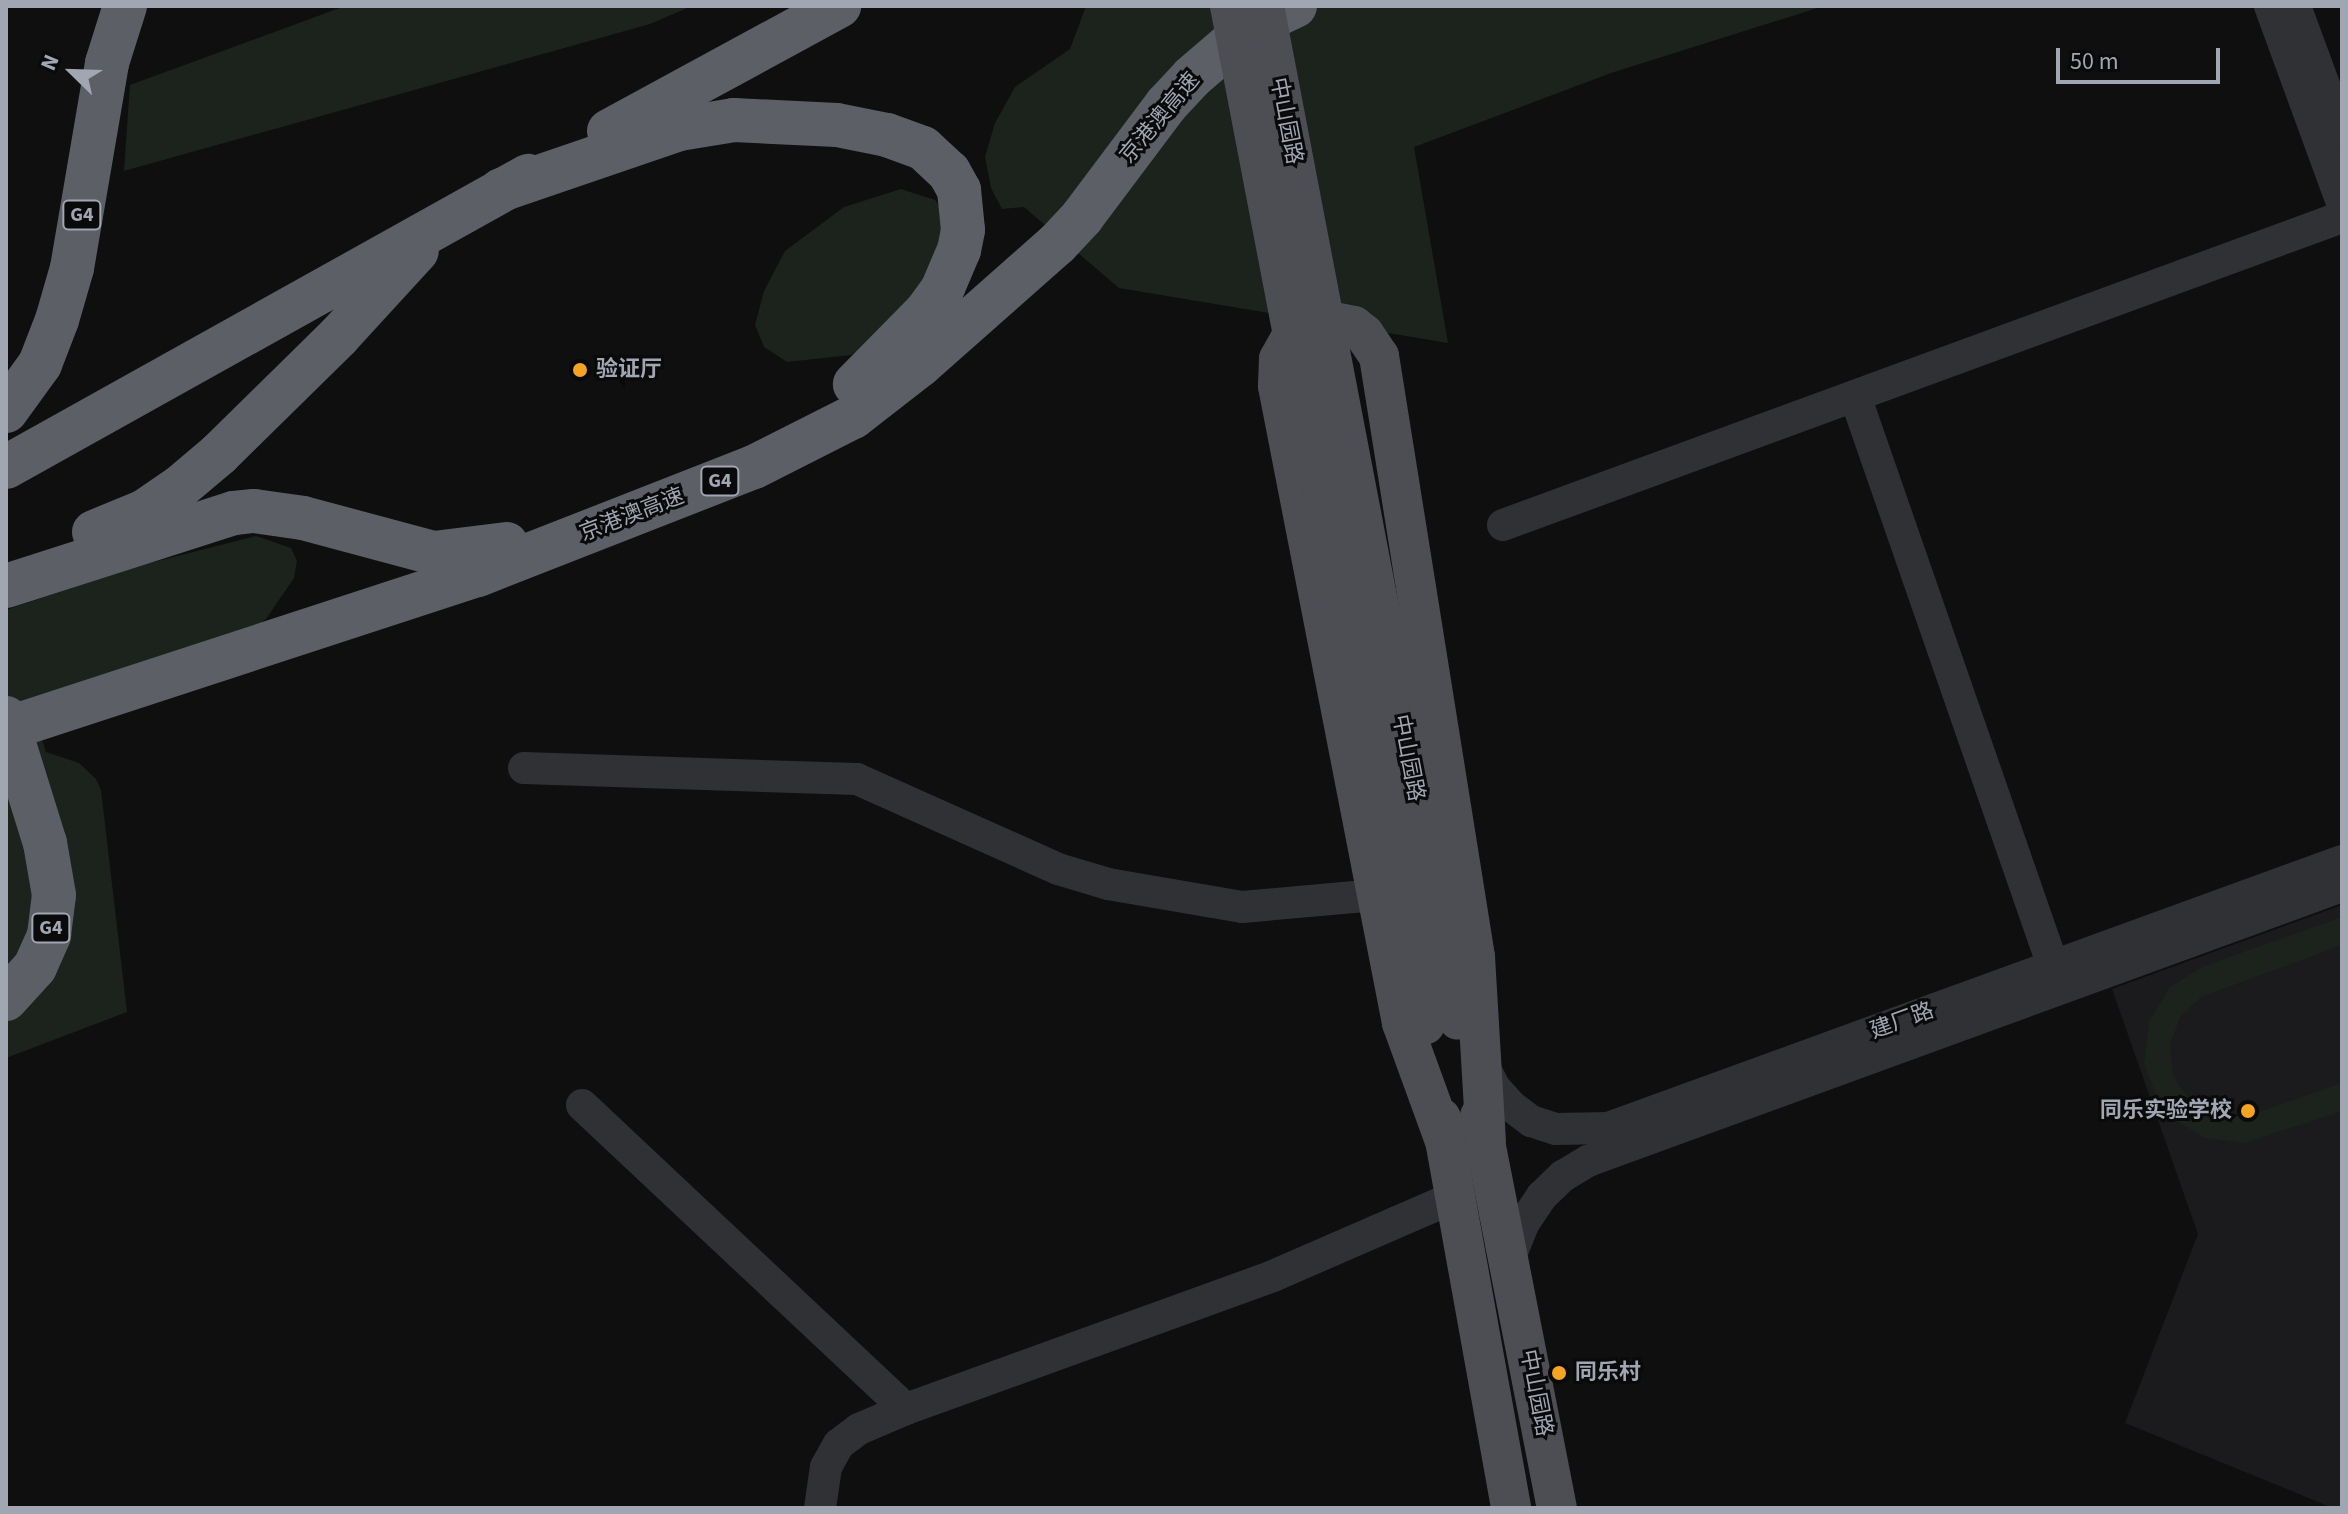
<!DOCTYPE html>
<html>
<head>
<meta charset="utf-8">
<style>
  body { margin:0 }
  #map { position:relative; width:2348px; height:1514px; overflow:hidden; background:#0f0f10; font-family:"Source Sans 3","Noto Sans SC",sans-serif }
  div>[style] { position:absolute }
  .built>* { inset:0; background:#1b1b1d }
  .green>* { inset:0; background:#1b231c }
  .minor>* { height:32px; margin:-16px; padding:0 16px; transform-origin:16px; border-radius:16px; background:#303135 }
  .major>* { height:40px; margin:-20px; padding:0 20px; transform-origin:20px; border-radius:20px; background:#4c4e54 }
  .highway>* { height:44px; margin:-22px; padding:0 22px; transform-origin:22px; border-radius:22px; background:#5c5f66 }
  .major-bridge>* { height:40px; margin:-20px; padding:0 20px; transform-origin:20px; border-radius:20px; background:#4c4e54 }
  .highway-bridge>* { height:44px; margin:-22px; padding:0 22px; transform-origin:22px; border-radius:22px; background:#5c5f66 }
  .dots>* { width:22px; height:22px; translate:-50% -50%; box-sizing:border-box; border:4px solid #0a0a0b; border-radius:50% }
  span { translate:-50% -50%; white-space:nowrap; text-align:center; line-height:1.15; -webkit-text-stroke:6px #0a0a0b; paint-order:stroke }
  .shield-label span { padding:2px 6px; background:#0a0a0b; border:2px solid; border-radius:6px; -webkit-text-stroke-width:0 }
  .shield-label { font-size:20px; color:#a0a6b2; font-weight:700 }
  .street-label { font-size:22px; color:#a0a6b2 }
  .poi-label { font-size:22px; color:#a0a6b2; font-weight:700 }
  .left { translate:0 -50%; text-align:left }
  .right { translate:-100% -50%; text-align:right }
  .frame { position:absolute; inset:0; border:8px solid #a0a6b2; pointer-events:none }
  .north { position:absolute; left:32px; top:32px; width:80px; height:80px; -webkit-text-stroke:6px #0a0a0b; paint-order:stroke; rotate:293deg; font-size:22px; font-weight:700; line-height:32px; text-align:center; color:#a0a6b2 }
  .north::after { content:''; display:block; margin:auto; width:28px; height:36px; background:#a0a6b2; clip-path:polygon(50% 0,100% 100%,50% 72%,0 100%) }
  .scale { position:absolute; left:2056px; top:48px; width:164px; height:36px; box-sizing:border-box; border:4px solid #a0a6b2; border-top:0; padding-left:10px; font-size:24px; line-height:28px; white-space:nowrap; color:#a0a6b2; -webkit-text-stroke:6px #0a0a0b; paint-order:stroke }
</style>
</head>
<body>
<div id="map">
  <div class="built">
    <i style="clip-path:polygon(2342px 905px,2342px 1508px,2333px 1508px,2125px 1423px,2198px 1234px,2112px 989px)"></i>
  </div>
  <div class="green">
    <i style="clip-path:polygon(345px 6px,692px 6px,650px 24px,124px 171px,130px 85px)"></i>
    <i style="clip-path:polygon(1086px 6px,1824px 6px,1611px 73px,1414px 147px,1448px 343px,1119px 288px,1024px 207px,1002px 209px,991px 188px,985px 157px,995px 123px,1015px 87px,1070px 49px)"></i>
    <i style="clip-path:polygon(901px 189px,935px 200px,947px 217px,942px 264px,911px 315px,851px 355px,787px 362px,764px 347px,755px 325px,764px 291px,785px 251px,844px 207px)"></i>
    <i style="clip-path:polygon(256px 536px,291px 548px,297px 561px,294px 578px,266px 619px,256px 627px,34px 714px,46px 752px,79px 763px,96px 779px,101px 790px,127px 1012px,6px 1058px,6px 610px,138px 566px)"></i>
    <i style="clip-path:polygon(2342px 917px,2342px 945px,2201px 997px,2180px 1017px,2170px 1045px,2173px 1074px,2180px 1087px,2189px 1098px,2214px 1113px,2228px 1117px,2256px 1113px,2342px 1083px,2342px 1111px,2245px 1143px,2205px 1138px,2170px 1117px,2158px 1101px,2144px 1063px,2149px 1022px,2170px 987px,2204px 966px)"></i>
  </div>
  <div class="minor">
    <i style="left:2270px;top:6px;width:210px;rotate:69.9deg"></i>
    <i style="left:2295px;top:6px;width:136px;rotate:69.8deg"></i>
    <i style="left:1855px;top:396px;width:625px;rotate:70.84deg"></i>
    <i style="left:1503px;top:525px;width:894px;rotate:-20.16deg"></i>
    <i style="left:524px;top:768px;width:333px;rotate:1.9deg"></i>
    <i style="left:857px;top:779px;width:220px;rotate:24.1deg"></i>
    <i style="left:1058px;top:869px;width:52px;rotate:16.7deg"></i>
    <i style="left:1108px;top:884px;width:136px;rotate:9.7deg"></i>
    <i style="left:1242px;top:907px;width:135px;rotate:-5.1deg"></i>
    <i style="left:1482px;top:1063px;width:27px;rotate:63deg"></i>
    <i style="left:1494px;top:1087px;width:25px;rotate:48deg"></i>
    <i style="left:1511px;top:1106px;width:25px;rotate:37deg"></i>
    <i style="left:1531px;top:1121px;width:26px;rotate:18deg"></i>
    <i style="left:1556px;top:1129px;width:52px;rotate:-1.1deg"></i>
    <i style="left:1608px;top:1128px;width:781px;rotate:-19.99deg"></i>
    <i style="left:582px;top:1105px;width:444px;rotate:43.2deg"></i>
    <i style="left:906px;top:1409px;width:390px;rotate:-19.9deg"></i>
    <i style="left:1273px;top:1276px;width:198px;rotate:-23.5deg"></i>
    <i style="left:1510px;top:1257px;width:35px;rotate:-68deg"></i>
    <i style="left:1523px;top:1224px;width:34px;rotate:-56deg"></i>
    <i style="left:1542px;top:1196px;width:29px;rotate:-44deg"></i>
    <i style="left:1563px;top:1176px;width:29px;rotate:-31deg"></i>
    <i style="left:1588px;top:1161px;width:803px;rotate:-20.04deg"></i>
    <i style="left:820px;top:1508px;width:41px;rotate:-81.7deg"></i>
    <i style="left:826px;top:1467px;width:26px;rotate:-61deg"></i>
    <i style="left:839px;top:1444px;width:25px;rotate:-37deg"></i>
    <i style="left:859px;top:1429px;width:51px;rotate:-23.1deg"></i>
  </div>
  <div class="major">
    <i style="left:1480px;top:1116px;width:399px;rotate:78.9deg"></i>
    <i style="left:1441px;top:1118px;width:396px;rotate:79.8deg"></i>
    <i style="left:1446px;top:1144px;width:129px;rotate:-110deg"></i>
    <i style="left:1402px;top:1023px;width:649px;rotate:-101.02deg"></i>
    <i style="left:1278px;top:386px;width:27px;rotate:-88deg"></i>
    <i style="left:1279px;top:359px;width:26px;rotate:-61deg"></i>
    <i style="left:1292px;top:336px;width:13px;rotate:-39deg"></i>
    <i style="left:1302px;top:328px;width:27px;rotate:-15deg"></i>
    <i style="left:1328px;top:321px;width:26px;rotate:11deg"></i>
    <i style="left:1354px;top:326px;width:13px;rotate:39deg"></i>
    <i style="left:1364px;top:334px;width:27px;rotate:56deg"></i>
    <i style="left:1379px;top:356px;width:609px;rotate:80.92deg"></i>
    <i style="left:1475px;top:957px;width:184px;rotate:86.6deg"></i>
  </div>
  <div class="highway">
    <i style="left:609px;top:131px;width:262px;rotate:-28.5deg"></i>
    <i style="left:501px;top:190px;width:188px;rotate:-18.9deg"></i>
    <i style="left:679px;top:129px;width:56px;rotate:-9.3deg"></i>
    <i style="left:734px;top:120px;width:103px;rotate:2.8deg"></i>
    <i style="left:837px;top:125px;width:51px;rotate:11.3deg"></i>
    <i style="left:887px;top:135px;width:38px;rotate:20deg"></i>
    <i style="left:923px;top:148px;width:35px;rotate:43deg"></i>
    <i style="left:949px;top:172px;width:21px;rotate:61deg"></i>
    <i style="left:959px;top:190px;width:40px;rotate:84.3deg"></i>
    <i style="left:963px;top:230px;width:20px;rotate:101deg"></i>
    <i style="left:959px;top:250px;width:43px;rotate:113deg"></i>
    <i style="left:942px;top:290px;width:29px;rotate:126deg"></i>
    <i style="left:925px;top:313px;width:100px;rotate:134.6deg"></i>
    <i style="left:6px;top:411px;width:58px;rotate:-54.1deg"></i>
    <i style="left:40px;top:364px;width:47px;rotate:-68.9deg"></i>
    <i style="left:57px;top:320px;width:54px;rotate:-73.9deg"></i>
    <i style="left:72px;top:268px;width:208px;rotate:-80.3deg"></i>
    <i style="left:107px;top:63px;width:60px;rotate:-72.5deg"></i>
    <i style="left:6px;top:467px;width:598px;rotate:-29.14deg"></i>
    <i style="left:94px;top:532px;width:55px;rotate:-22.4deg"></i>
    <i style="left:145px;top:511px;width:42px;rotate:-34.4deg"></i>
    <i style="left:180px;top:487px;width:51px;rotate:-40.2deg"></i>
    <i style="left:219px;top:454px;width:168px;rotate:-44.5deg"></i>
    <i style="left:339px;top:336px;width:115px;rotate:-47.5deg"></i>
    <i style="left:6px;top:586px;width:239px;rotate:-17.8deg"></i>
    <i style="left:234px;top:513px;width:20px;rotate:-6deg"></i>
    <i style="left:254px;top:511px;width:49px;rotate:8.1deg"></i>
    <i style="left:303px;top:518px;width:136px;rotate:15deg"></i>
    <i style="left:434px;top:553px;width:73px;rotate:-7.1deg"></i>
    <i style="left:6px;top:729px;width:496px;rotate:-18.1deg"></i>
    <i style="left:478px;top:575px;width:296px;rotate:-21.4deg"></i>
    <i style="left:754px;top:467px;width:111px;rotate:-26.8deg"></i>
    <i style="left:853px;top:417px;width:85px;rotate:-37.8deg"></i>
    <i style="left:920px;top:365px;width:183px;rotate:-41.5deg"></i>
    <i style="left:1057px;top:244px;width:37px;rotate:-47deg"></i>
    <i style="left:1082px;top:217px;width:140px;rotate:-53.1deg"></i>
    <i style="left:1166px;top:105px;width:38px;rotate:-47deg"></i>
    <i style="left:1192px;top:77px;width:75px;rotate:-40.7deg"></i>
    <i style="left:1249px;top:28px;width:51px;rotate:-25.6deg"></i>
    <i style="left:6px;top:999px;width:43px;rotate:-47.8deg"></i>
    <i style="left:35px;top:967px;width:35px;rotate:-66deg"></i>
    <i style="left:49px;top:935px;width:40px;rotate:-82.9deg"></i>
    <i style="left:54px;top:895px;width:53px;rotate:-99.8deg"></i>
  </div>
  <div class="major-bridge">
    <i style="left:1230px;top:6px;width:1037px;rotate:79.16deg"></i>
    <i style="left:1264px;top:6px;width:1032px;rotate:79.17deg"></i>
  </div>
  <div class="highway-bridge">
    <i style="left:6px;top:718px;width:131px;rotate:72.7deg"></i>
  </div>
  <div class="dots">
    <i style="left:580px;top:370px;background:#f4a423"></i>
    <i style="left:2248px;top:1111px;background:#f4a423"></i>
    <i style="left:1559px;top:1373px;background:#f4a423"></i>
  </div>
  <div class="shield-label">
    <span style="left:82px;top:215px">G4</span>
    <span style="left:720px;top:481px">G4</span>
    <span style="left:51px;top:928px">G4</span>
  </div>
  <div class="street-label">
    <span style="left:1160px;top:118px;rotate:-50deg">京港澳高速</span>
    <span style="left:1286px;top:121px;rotate:79deg">中山园路</span>
    <span style="left:632px;top:515px;rotate:-21deg">京港澳高速</span>
    <span style="left:1408px;top:758px;rotate:79deg">中山园路</span>
    <span style="left:1902px;top:1021px;rotate:-20deg">建厂路</span>
    <span style="left:1536px;top:1393px;rotate:79deg">中山园路</span>
  </div>
  <div class="poi-label">
    <span class="left" style="left:596px;top:370px">验证厅</span>
    <span class="right" style="left:2232px;top:1111px">同乐实验学校</span>
    <span class="left" style="left:1575px;top:1373px">同乐村</span>
  </div>
  <div class="frame"></div>
  <div class="north">N</div>
  <div class="scale">50 m</div>
</div>
</body>
</html>
